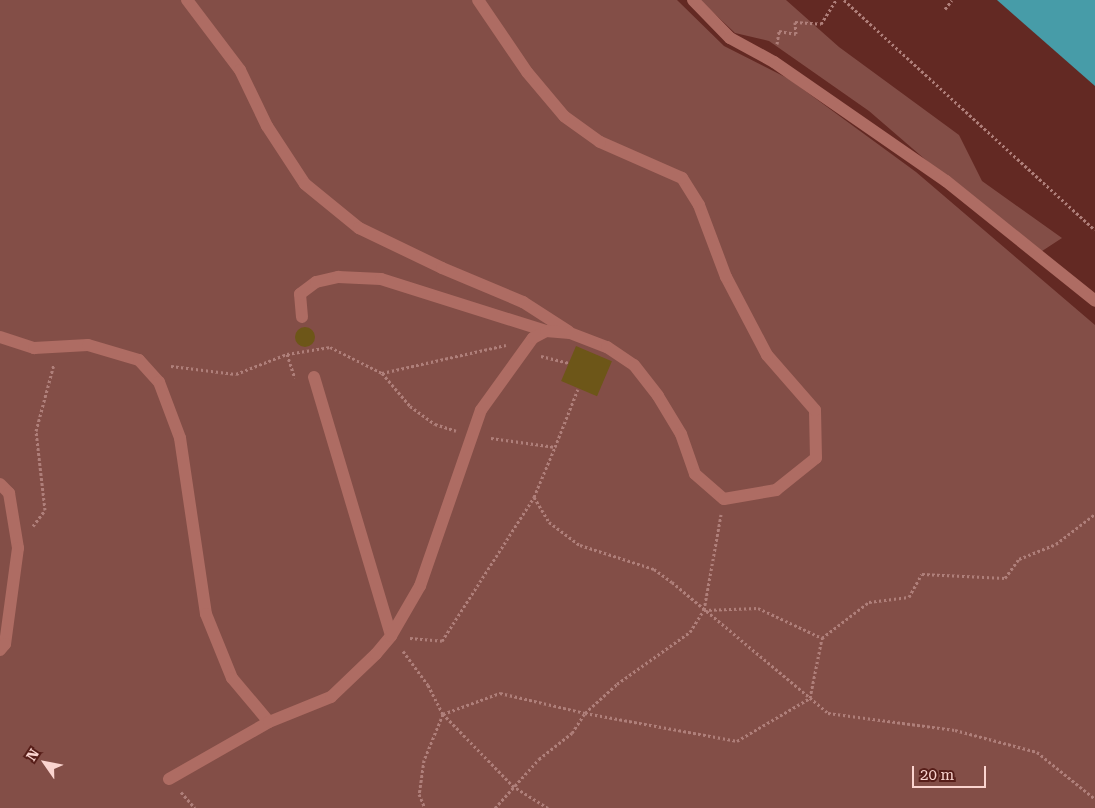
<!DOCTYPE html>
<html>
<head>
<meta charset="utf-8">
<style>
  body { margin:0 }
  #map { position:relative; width:1095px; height:808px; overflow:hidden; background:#632923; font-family:"Roboto Serif",serif }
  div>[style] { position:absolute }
  .green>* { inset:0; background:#834e47 }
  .water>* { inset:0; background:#479ca8 }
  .building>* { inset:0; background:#6d5618; transform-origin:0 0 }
  .round { border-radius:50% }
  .path>* { height:3px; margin-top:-1.5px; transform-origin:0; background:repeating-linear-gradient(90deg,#af7f7a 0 2.5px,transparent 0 5px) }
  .service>* { height:12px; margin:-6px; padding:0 6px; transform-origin:6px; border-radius:6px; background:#ae6c63 }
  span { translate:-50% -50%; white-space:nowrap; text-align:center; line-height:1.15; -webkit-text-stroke:4.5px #571e19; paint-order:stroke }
  .north { position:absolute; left:20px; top:738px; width:50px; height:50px; -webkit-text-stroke:4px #571e19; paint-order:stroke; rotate:303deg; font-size:14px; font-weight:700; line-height:20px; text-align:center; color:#fad4cf }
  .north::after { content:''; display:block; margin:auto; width:18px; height:22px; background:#fad4cf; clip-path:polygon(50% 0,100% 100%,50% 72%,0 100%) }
  .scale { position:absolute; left:912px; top:766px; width:74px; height:22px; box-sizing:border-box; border:2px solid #fad4cf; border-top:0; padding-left:6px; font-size:15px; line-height:18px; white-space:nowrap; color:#fad4cf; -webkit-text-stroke:4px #571e19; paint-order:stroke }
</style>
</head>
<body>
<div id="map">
  <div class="green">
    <i style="clip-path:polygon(0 0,677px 0,724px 46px,789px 79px,916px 172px,1095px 325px,1095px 808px,0 808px)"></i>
    <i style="clip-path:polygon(700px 0,786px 0,839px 47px,959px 135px,982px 181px,1062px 238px,1036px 255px,869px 111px,769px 41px,735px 33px)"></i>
  </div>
  <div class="water">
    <i style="clip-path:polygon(997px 0,1095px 0,1095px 86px)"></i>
  </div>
  <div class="building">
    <i class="round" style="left:295px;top:327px;width:20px;height:20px"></i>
    <i style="left:576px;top:346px;width:39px;height:38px;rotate:23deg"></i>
  </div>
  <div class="path">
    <i style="left:844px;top:0;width:340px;rotate:42.5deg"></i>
    <i style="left:945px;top:9px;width:11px;rotate:-52deg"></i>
    <i style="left:777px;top:44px;width:13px;rotate:-81deg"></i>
    <i style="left:779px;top:31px;width:17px;rotate:10deg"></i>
    <i style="left:796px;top:34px;width:12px;rotate:-95deg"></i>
    <i style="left:795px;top:22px;width:26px;rotate:4deg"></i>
    <i style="left:821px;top:24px;width:28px;rotate:-58deg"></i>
    <i style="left:287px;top:354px;width:25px;rotate:72deg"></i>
    <i style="left:541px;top:356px;width:29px;rotate:14deg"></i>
    <i style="left:171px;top:366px;width:65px;rotate:7deg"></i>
    <i style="left:236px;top:374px;width:55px;rotate:-21.4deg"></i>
    <i style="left:287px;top:354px;width:44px;rotate:-9.2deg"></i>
    <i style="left:330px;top:347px;width:58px;rotate:26.6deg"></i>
    <i style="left:382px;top:373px;width:43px;rotate:49.7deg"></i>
    <i style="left:410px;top:406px;width:31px;rotate:36deg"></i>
    <i style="left:435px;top:424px;width:22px;rotate:18deg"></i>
    <i style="left:382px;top:373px;width:127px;rotate:-12.7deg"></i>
    <i style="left:491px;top:438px;width:65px;rotate:8deg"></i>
    <i style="left:555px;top:447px;width:62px;rotate:-68.4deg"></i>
    <i style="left:534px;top:497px;width:54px;rotate:-67.2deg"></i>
    <i style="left:33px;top:526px;width:20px;rotate:-53deg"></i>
    <i style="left:45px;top:510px;width:80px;rotate:-96.5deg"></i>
    <i style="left:36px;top:431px;width:69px;rotate:-75deg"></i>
    <i style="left:704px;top:610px;width:54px;rotate:-2.1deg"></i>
    <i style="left:758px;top:608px;width:71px;rotate:25.1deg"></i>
    <i style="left:822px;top:638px;width:59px;rotate:-37.5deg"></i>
    <i style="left:869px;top:602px;width:40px;rotate:-7.1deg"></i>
    <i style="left:909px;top:597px;width:26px;rotate:-61deg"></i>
    <i style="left:922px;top:574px;width:83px;rotate:2.8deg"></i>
    <i style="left:1005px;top:578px;width:24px;rotate:-54deg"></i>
    <i style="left:1019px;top:559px;width:40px;rotate:-22deg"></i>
    <i style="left:1056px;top:544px;width:49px;rotate:-37.6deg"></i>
    <i style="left:410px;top:638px;width:32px;rotate:5deg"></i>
    <i style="left:442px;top:641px;width:171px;rotate:-57.4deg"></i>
    <i style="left:534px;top:497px;width:29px;rotate:59deg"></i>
    <i style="left:549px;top:522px;width:39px;rotate:37deg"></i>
    <i style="left:580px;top:545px;width:78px;rotate:18deg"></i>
    <i style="left:654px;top:569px;width:22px;rotate:36deg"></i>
    <i style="left:672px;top:582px;width:204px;rotate:40deg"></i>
    <i style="left:828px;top:713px;width:128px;rotate:7.6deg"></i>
    <i style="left:955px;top:730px;width:85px;rotate:15deg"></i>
    <i style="left:1037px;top:752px;width:75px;rotate:39deg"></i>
    <i style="left:403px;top:651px;width:42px;rotate:53.7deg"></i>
    <i style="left:428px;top:685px;width:33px;rotate:63deg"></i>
    <i style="left:443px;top:714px;width:50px;rotate:112.4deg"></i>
    <i style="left:424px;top:760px;width:34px;rotate:98deg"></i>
    <i style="left:419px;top:794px;width:15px;rotate:67deg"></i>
    <i style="left:181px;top:792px;width:21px;rotate:49deg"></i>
    <i style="left:495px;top:808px;width:66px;rotate:-48.1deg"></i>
    <i style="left:539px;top:759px;width:42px;rotate:-38.2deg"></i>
    <i style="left:572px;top:733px;width:24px;rotate:-57deg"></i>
    <i style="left:585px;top:713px;width:43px;rotate:-42.2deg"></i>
    <i style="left:617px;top:684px;width:90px;rotate:-35.5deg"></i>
    <i style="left:690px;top:632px;width:26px;rotate:-58deg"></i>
    <i style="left:704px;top:610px;width:97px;rotate:-79.9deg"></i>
    <i style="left:548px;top:808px;width:40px;rotate:-148deg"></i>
    <i style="left:514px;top:787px;width:102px;rotate:-134.2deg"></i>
    <i style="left:443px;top:714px;width:61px;rotate:-20.2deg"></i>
    <i style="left:500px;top:693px;width:87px;rotate:13.2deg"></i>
    <i style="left:585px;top:713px;width:155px;rotate:10.4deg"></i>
    <i style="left:737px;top:741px;width:85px;rotate:-30.5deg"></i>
    <i style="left:810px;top:698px;width:61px;rotate:-78.7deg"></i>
  </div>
  <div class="service">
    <i style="left:187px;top:0;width:88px;rotate:52.9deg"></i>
    <i style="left:240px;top:70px;width:62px;rotate:64.3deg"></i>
    <i style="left:267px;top:126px;width:69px;rotate:56.8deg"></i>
    <i style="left:305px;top:184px;width:70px;rotate:39.2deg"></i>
    <i style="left:359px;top:228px;width:92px;rotate:25.7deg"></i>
    <i style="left:442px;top:268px;width:88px;rotate:22.8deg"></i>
    <i style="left:523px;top:302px;width:54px;rotate:32.8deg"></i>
    <i style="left:693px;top:0;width:53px;rotate:45.8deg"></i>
    <i style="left:730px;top:38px;width:50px;rotate:28.6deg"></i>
    <i style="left:774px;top:62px;width:209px;rotate:34.7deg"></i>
    <i style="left:946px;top:181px;width:191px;rotate:38.8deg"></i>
    <i style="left:302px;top:317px;width:23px;rotate:-95deg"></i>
    <i style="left:300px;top:294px;width:20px;rotate:-37deg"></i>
    <i style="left:316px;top:282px;width:23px;rotate:-13deg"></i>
    <i style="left:338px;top:277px;width:43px;rotate:2.7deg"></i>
    <i style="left:381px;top:279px;width:173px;rotate:17.5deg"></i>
    <i style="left:0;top:337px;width:36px;rotate:18deg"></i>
    <i style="left:34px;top:348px;width:54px;rotate:-3.2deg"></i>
    <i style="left:88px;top:345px;width:53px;rotate:16.4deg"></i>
    <i style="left:139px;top:360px;width:30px;rotate:48deg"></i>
    <i style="left:159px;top:382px;width:60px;rotate:69.4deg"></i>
    <i style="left:180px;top:438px;width:178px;rotate:81.6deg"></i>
    <i style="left:206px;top:614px;width:69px;rotate:67.9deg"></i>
    <i style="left:232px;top:678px;width:57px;rotate:49.9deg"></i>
    <i style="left:314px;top:377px;width:270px;rotate:73.4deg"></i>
    <i style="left:0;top:484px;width:13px;rotate:45deg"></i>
    <i style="left:9px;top:493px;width:56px;rotate:80.7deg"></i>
    <i style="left:18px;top:548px;width:97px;rotate:97.7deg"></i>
    <i style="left:5px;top:644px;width:8px;rotate:130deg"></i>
    <i style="left:169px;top:779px;width:115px;rotate:-29.7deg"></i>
    <i style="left:269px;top:722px;width:67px;rotate:-22deg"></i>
    <i style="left:331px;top:697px;width:62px;rotate:-43.7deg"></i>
    <i style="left:376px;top:654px;width:23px;rotate:-50deg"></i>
    <i style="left:391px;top:636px;width:58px;rotate:-59.9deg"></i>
    <i style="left:420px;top:586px;width:186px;rotate:-70.9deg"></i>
    <i style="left:481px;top:410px;width:89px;rotate:-54.2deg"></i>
    <i style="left:533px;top:338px;width:15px;rotate:-28deg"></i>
    <i style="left:546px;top:331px;width:24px;rotate:5deg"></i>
    <i style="left:570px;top:333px;width:40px;rotate:21deg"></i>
    <i style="left:607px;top:347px;width:32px;rotate:34deg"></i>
    <i style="left:634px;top:365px;width:39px;rotate:52deg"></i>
    <i style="left:658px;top:396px;width:44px;rotate:58.8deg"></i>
    <i style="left:681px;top:434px;width:42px;rotate:70.7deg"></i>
    <i style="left:695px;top:474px;width:38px;rotate:41deg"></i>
    <i style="left:724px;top:499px;width:53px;rotate:-9.8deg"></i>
    <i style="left:776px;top:490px;width:51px;rotate:-38.7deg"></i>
    <i style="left:816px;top:458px;width:48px;rotate:-91.2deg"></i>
    <i style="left:815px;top:410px;width:73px;rotate:-131.1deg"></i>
    <i style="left:767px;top:355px;width:88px;rotate:-117.7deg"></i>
    <i style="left:726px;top:277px;width:77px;rotate:-110.6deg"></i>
    <i style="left:699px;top:205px;width:32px;rotate:-122deg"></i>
    <i style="left:682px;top:178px;width:90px;rotate:-156.3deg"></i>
    <i style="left:600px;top:142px;width:44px;rotate:-144.2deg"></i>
    <i style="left:564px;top:116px;width:57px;rotate:-130.1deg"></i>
    <i style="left:527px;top:72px;width:87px;rotate:-124.2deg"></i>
  </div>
  <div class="north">N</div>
  <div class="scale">20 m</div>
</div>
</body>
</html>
